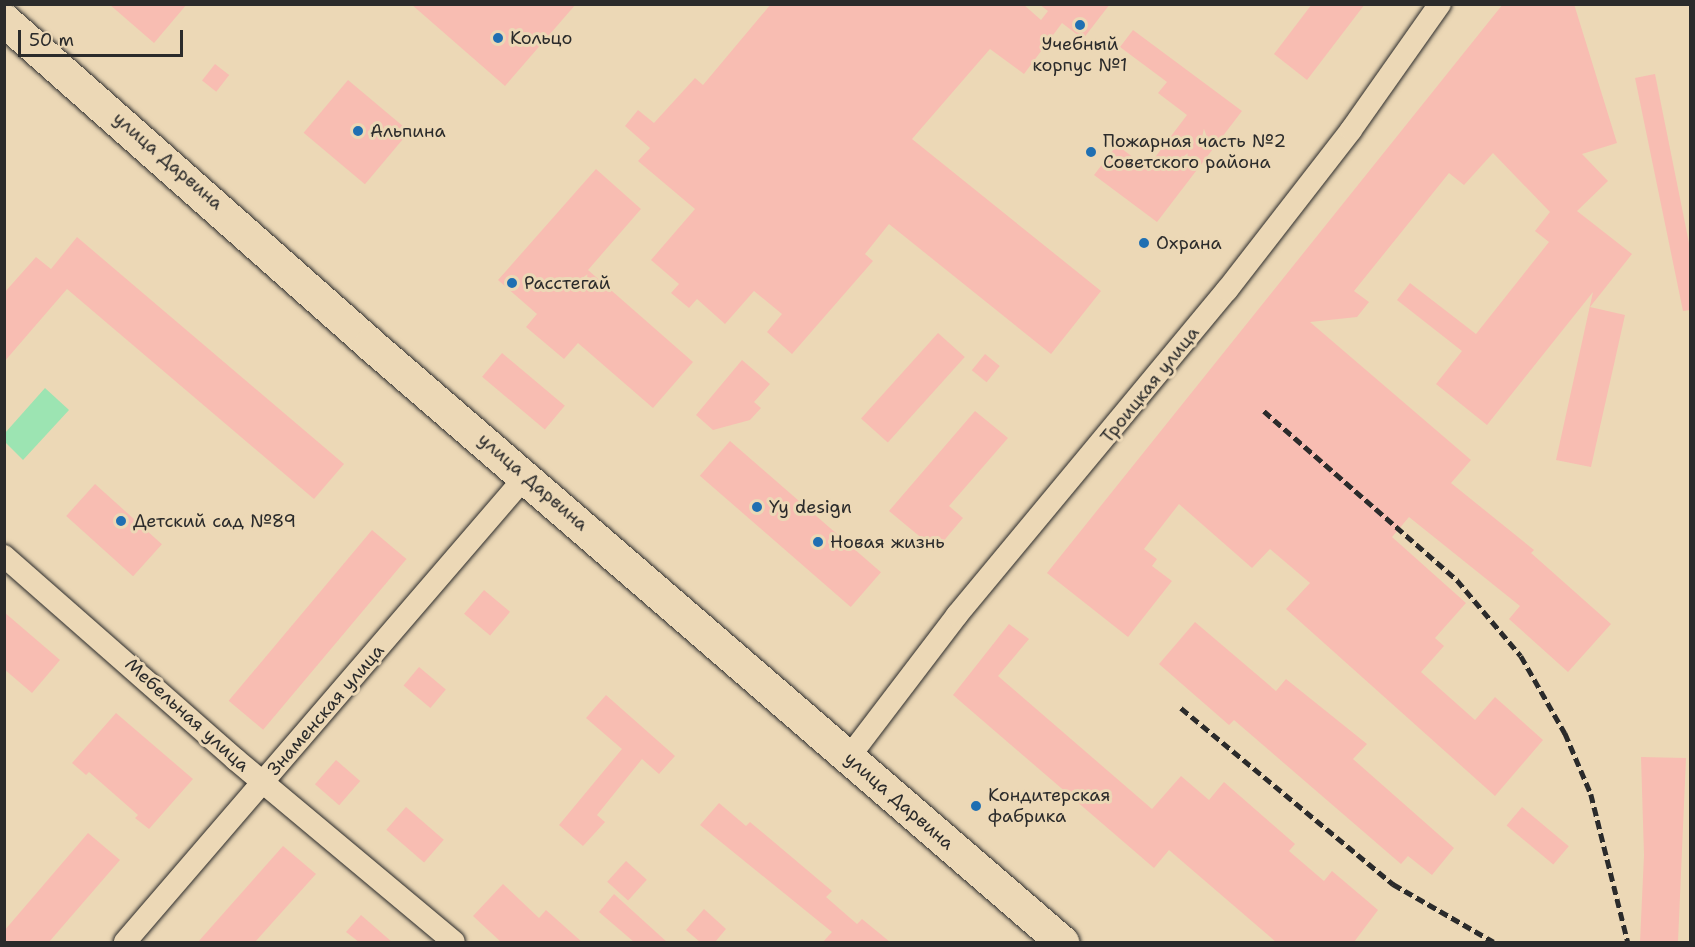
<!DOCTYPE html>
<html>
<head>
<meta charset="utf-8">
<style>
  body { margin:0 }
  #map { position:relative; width:1695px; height:947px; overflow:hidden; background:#ecd8b6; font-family:"Shantell Sans",sans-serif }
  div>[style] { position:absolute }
  .green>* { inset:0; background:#9ce4b2 }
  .building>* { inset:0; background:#f8bdb2; transform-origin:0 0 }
  .roads { filter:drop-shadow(0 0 2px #2b2b2b) drop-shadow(0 0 2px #2b2b2b) }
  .street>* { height:22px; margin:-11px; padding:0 11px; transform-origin:11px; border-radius:11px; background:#ecd8b6 }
  .primary>* { height:33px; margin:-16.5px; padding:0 16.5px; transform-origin:16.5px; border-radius:16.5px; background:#ecd8b6 }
  .rail>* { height:4.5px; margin-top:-2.25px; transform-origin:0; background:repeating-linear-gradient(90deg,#2b2b2b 0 9px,transparent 0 13.5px) }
  .dots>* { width:16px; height:16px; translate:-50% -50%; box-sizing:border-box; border:3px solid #ecd8b6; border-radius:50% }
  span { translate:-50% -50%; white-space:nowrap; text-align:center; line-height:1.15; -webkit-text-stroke:6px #ecd8b6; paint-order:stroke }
  .poi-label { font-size:18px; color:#2b2b2b }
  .left { translate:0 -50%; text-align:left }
  .street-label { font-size:18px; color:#2b2b2b }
  .frame { position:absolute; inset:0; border:6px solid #2b2b2b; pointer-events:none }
  .scale { position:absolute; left:18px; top:30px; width:165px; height:27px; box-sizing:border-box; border:3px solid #2b2b2b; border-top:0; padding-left:8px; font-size:18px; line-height:21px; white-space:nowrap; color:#2b2b2b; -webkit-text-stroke:4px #ecd8b6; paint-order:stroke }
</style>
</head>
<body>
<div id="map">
  <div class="green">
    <i style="clip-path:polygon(45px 388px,69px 410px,23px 460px,5px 442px,5px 433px)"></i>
  </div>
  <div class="building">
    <i style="clip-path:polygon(109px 4px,187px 4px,154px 43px)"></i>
    <i style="clip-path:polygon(411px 4px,576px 4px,505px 86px)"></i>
    <i style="clip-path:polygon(771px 4px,1023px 4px,1041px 20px,1048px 11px,1039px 4px,1110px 4px,1083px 39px,1062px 23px,1024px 74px,990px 49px,912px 139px,1101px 291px,1051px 354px,889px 224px,865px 254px,873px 261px,792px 354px,767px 332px,782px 314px,754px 291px,725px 324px,697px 299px,689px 308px,671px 293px,679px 284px,651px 260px,695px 209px,638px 161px,650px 148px,625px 126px,638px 110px,654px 123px,695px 78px,703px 85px)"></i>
    <i style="clip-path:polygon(1312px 4px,1365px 4px,1307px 80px,1274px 54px)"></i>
    <i style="clip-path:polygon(1503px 4px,1574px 4px,1617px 143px,1582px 154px,1608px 181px,1577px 211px,1632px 254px,1590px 307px,1625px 315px,1591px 467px,1556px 460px,1593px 292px,1487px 425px,1436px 384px,1462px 351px,1397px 300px,1410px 283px,1476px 334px,1549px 242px,1535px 231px,1550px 212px,1493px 153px,1464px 185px,1449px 173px,1354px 291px,1369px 302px,1357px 317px,1310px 322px,1471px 460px,1451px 483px,1534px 550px,1531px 553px,1611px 624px,1568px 672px,1509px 619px,1520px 606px,1409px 517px,1392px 537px,1466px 603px,1435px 638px,1444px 646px,1421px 672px,1475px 720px,1495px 697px,1543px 740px,1495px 796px,1286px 609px,1310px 583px,1270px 549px,1252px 568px,1179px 504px,1144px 549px,1157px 559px,1152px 566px,1172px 581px,1128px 637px,1047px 573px)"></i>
    <i style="clip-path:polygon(1133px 30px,1242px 111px,1157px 222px,1094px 175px,1117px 145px,1147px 168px,1187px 115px,1158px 93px,1167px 82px,1120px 47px)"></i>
    <i style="left:215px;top:64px;width:18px;height:21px;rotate:38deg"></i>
    <i style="clip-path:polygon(1655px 74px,1690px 248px,1690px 310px,1683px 311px,1635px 78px)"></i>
    <i style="left:348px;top:80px;width:80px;height:69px;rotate:40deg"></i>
    <i style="clip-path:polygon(596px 169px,641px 209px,588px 270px,693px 362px,653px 408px,578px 343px,564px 359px,526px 327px,537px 314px,498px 280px)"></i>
    <i style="clip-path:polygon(77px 237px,344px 464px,314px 499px,67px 289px,4px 362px,4px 293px,36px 257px,51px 269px)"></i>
    <i style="left:938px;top:333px;width:36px;height:115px;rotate:42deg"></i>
    <i style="left:502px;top:353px;width:82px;height:31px;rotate:40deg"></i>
    <i style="left:985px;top:354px;width:19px;height:21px;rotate:39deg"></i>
    <i style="clip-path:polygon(742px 360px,770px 384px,754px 402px,761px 408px,750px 420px,713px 430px,696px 415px)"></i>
    <i style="clip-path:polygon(975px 411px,1008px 438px,949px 506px,963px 518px,936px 550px,889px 511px)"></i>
    <i style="left:730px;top:441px;width:200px;height:46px;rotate:41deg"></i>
    <i style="left:95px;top:484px;width:90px;height:43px;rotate:42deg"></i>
    <i style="left:372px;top:530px;width:45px;height:223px;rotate:40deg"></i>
    <i style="left:484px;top:590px;width:34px;height:31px;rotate:40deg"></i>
    <i style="clip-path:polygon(4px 612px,60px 660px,32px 693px,4px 669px)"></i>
    <i style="clip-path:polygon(1195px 622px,1276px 691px,1286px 679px,1367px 744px,1353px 759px,1454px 848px,1432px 875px,1408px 856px,1401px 864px,1234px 720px,1229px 725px,1159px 664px)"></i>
    <i style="clip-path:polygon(1009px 624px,1029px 639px,998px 676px,1152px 809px,1181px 776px,1209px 800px,1224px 782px,1295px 844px,1289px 851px,1324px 881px,1332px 871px,1378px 910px,1354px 942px,1276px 942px,1169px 850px,1154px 868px,953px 695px)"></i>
    <i style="left:419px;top:667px;width:35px;height:24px;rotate:40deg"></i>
    <i style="clip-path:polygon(606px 695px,675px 756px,659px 774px,642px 759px,597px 815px,605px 822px,583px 846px,559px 825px,622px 749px,586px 718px)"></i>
    <i style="clip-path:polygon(116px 713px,193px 779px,149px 829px,135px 818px,138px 815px,89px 772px,86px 775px,72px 763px)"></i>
    <i style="clip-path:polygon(1641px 757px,1686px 758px,1678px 942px,1640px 942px,1644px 855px)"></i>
    <i style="left:336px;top:760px;width:32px;height:32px;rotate:41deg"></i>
    <i style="clip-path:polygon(719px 803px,746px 826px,750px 822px,832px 891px,826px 897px,857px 924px,862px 919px,890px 942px,823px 942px,832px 932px,700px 825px)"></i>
    <i style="left:406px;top:807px;width:50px;height:30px;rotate:41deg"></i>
    <i style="left:1522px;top:807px;width:61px;height:24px;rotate:40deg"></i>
    <i style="clip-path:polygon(88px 833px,120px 860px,49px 942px,4px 942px,4px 931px)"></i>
    <i style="clip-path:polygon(283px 846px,316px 874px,255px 942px,198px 942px)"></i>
    <i style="left:626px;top:861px;width:28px;height:28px;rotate:42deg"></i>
    <i style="clip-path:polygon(503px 884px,539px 918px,546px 910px,582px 942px,501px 942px,473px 916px)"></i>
    <i style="clip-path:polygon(614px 894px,667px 942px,634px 942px,599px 912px)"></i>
    <i style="clip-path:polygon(704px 909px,726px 929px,715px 942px,700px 942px,686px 930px)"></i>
    <i style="clip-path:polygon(361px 915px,392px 942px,359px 942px,346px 932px)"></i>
  </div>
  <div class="roads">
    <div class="street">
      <i style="left:4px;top:556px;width:308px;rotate:41.3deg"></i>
      <i style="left:235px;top:759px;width:285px;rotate:39.9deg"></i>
      <i style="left:849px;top:757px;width:178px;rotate:-52.7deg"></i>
      <i style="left:957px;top:615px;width:423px;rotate:-50.3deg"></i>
      <i style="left:1227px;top:290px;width:202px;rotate:-52.2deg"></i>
      <i style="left:1351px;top:130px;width:154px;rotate:-54.8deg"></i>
      <i style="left:125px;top:942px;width:615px;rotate:-49.29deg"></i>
    </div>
    <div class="primary">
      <i style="left:4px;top:20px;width:489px;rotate:41.5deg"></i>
      <i style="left:370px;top:344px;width:915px;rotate:40.83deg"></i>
    </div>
  </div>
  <div class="rail">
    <i style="left:1264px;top:411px;width:257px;rotate:41.2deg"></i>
    <i style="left:1457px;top:580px;width:99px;rotate:49.9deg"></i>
    <i style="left:1521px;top:656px;width:89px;rotate:60.3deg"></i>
    <i style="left:1565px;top:733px;width:66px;rotate:66.9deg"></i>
    <i style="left:1591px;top:794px;width:153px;rotate:76deg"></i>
    <i style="left:1181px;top:708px;width:276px;rotate:39.7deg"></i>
    <i style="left:1393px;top:884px;width:116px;rotate:29.9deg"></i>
  </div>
  <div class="dots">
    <i style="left:1080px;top:25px;background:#1f6fb2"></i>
    <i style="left:498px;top:38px;background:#1f6fb2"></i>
    <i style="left:358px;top:131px;background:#1f6fb2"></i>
    <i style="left:1091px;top:152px;background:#1f6fb2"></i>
    <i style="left:1144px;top:243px;background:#1f6fb2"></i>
    <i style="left:512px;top:283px;background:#1f6fb2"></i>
    <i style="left:757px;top:507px;background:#1f6fb2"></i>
    <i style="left:121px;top:521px;background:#1f6fb2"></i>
    <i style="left:818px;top:542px;background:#1f6fb2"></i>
    <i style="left:976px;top:806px;background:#1f6fb2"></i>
  </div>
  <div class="poi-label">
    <span class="left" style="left:510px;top:38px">Кольцо</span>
    <span style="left:1080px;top:55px">Учебный<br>корпус №1</span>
    <span class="left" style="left:370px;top:131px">Альпина</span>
    <span class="left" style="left:1103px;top:152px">Пожарная часть №2<br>Советского района</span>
    <span class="left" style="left:1156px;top:243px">Охрана</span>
    <span class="left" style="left:524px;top:283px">Расстегай</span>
    <span class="left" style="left:769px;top:507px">Yy design</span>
    <span class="left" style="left:133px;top:521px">Детский сад №89</span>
    <span class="left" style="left:830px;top:542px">Новая жизнь</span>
    <span class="left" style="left:988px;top:806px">Кондитерская<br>фабрика</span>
  </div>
  <div class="street-label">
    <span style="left:168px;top:161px;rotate:41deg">улица Дарвина</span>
    <span style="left:1150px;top:385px;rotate:-51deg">Троицкая улица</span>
    <span style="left:533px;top:482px;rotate:41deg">улица Дарвина</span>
    <span style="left:326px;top:710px;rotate:-49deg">Знаменская улица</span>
    <span style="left:187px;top:715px;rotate:42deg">Мебельная улица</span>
    <span style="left:899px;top:801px;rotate:41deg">улица Дарвина</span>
  </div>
  <div class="frame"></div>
  <div class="scale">50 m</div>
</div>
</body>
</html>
